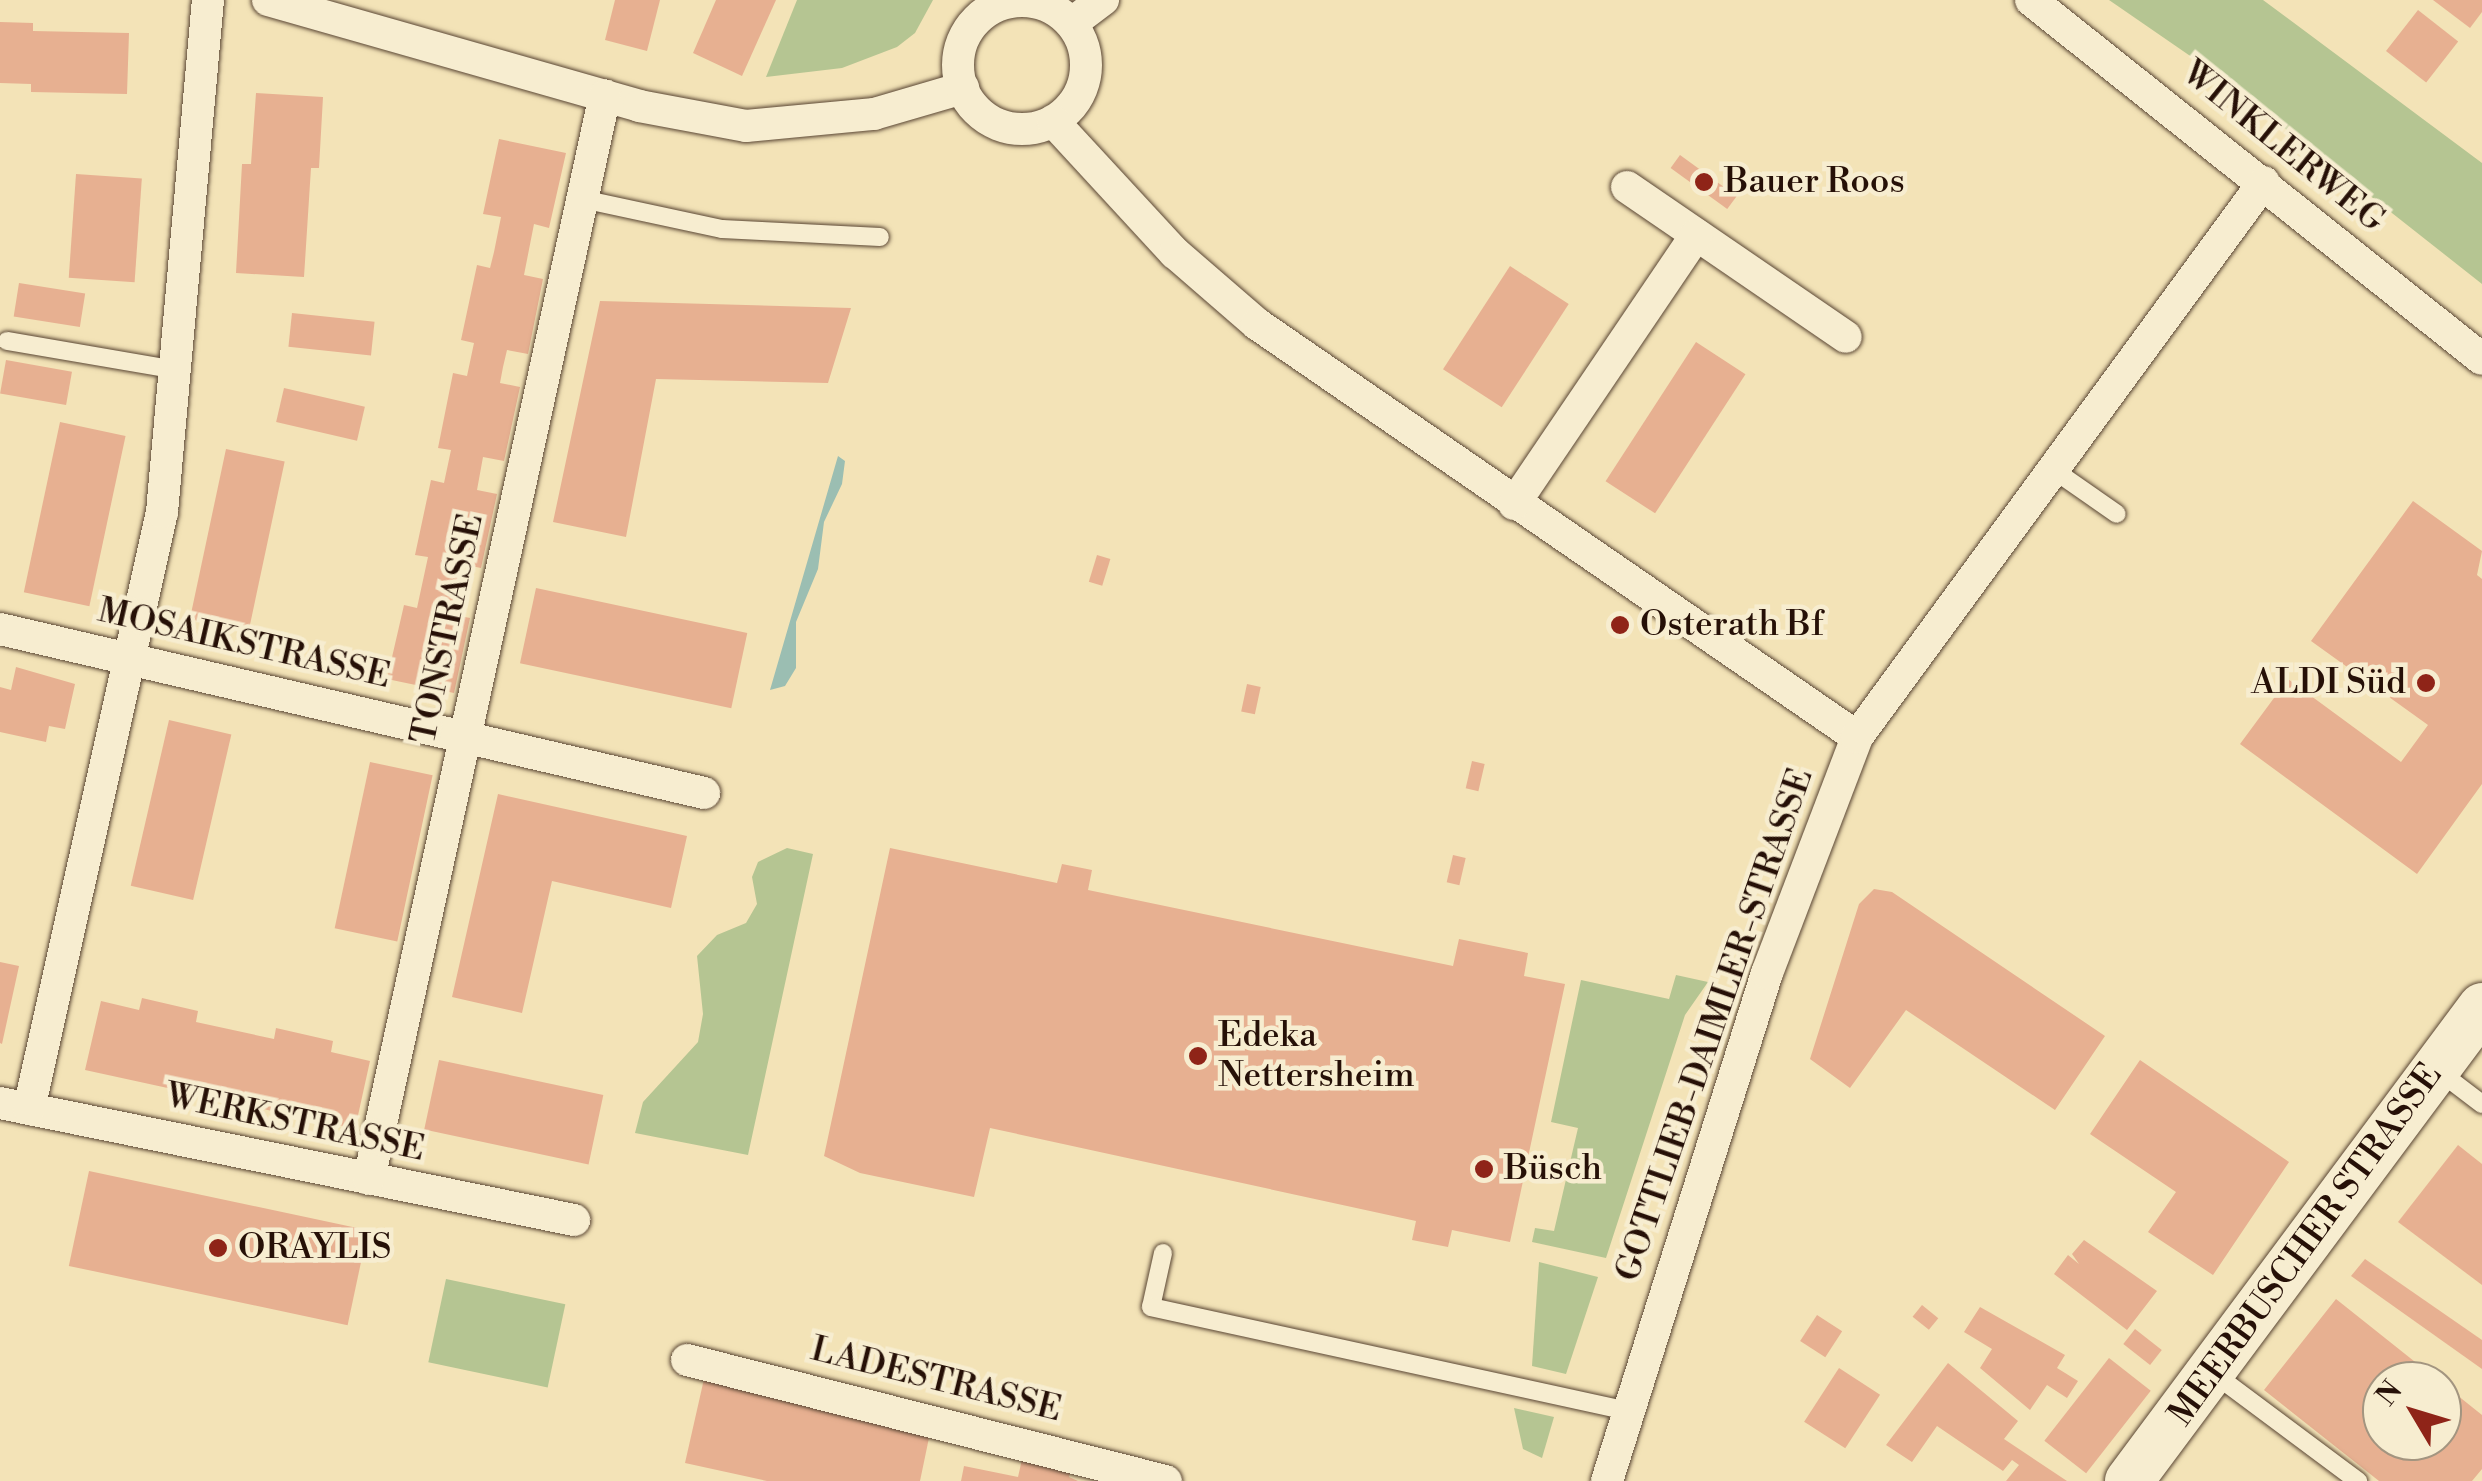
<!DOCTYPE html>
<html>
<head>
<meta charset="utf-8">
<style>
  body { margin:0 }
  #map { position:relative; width:2482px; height:1481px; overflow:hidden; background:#f3e3b7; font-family:"Libre Bodoni",serif }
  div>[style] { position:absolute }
  .green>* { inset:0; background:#b5c592; transform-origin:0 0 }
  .water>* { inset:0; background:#9bbeb2 }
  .building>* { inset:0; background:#e7b091; transform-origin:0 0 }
  .roads { filter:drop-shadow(0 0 2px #594533) drop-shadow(0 0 2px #594533) }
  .lane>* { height:18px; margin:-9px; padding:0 9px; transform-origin:9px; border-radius:9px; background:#f7edd0 }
  .street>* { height:32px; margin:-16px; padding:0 16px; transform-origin:16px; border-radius:16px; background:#f7edd0 }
  .street>.ring { margin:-16px; padding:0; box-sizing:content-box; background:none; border:32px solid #f7edd0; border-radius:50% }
  .secondary>* { height:48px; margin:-24px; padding:0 24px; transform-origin:24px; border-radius:24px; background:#f7edd0 }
  .dots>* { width:28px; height:28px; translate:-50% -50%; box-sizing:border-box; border:5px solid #f7edd0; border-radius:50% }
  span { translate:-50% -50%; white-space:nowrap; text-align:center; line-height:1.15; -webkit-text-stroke:9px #f7edd0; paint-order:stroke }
  .street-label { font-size:35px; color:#261007 }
  .poi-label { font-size:35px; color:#261007 }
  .left { translate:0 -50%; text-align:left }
  .right { translate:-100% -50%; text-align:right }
  .north { position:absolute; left:2362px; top:1361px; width:100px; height:100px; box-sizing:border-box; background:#f7edd0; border:2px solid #a39580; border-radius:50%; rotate:308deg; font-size:28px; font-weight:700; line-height:40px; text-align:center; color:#261007 }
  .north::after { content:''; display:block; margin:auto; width:35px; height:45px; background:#8f2418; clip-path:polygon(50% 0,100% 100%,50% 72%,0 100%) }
</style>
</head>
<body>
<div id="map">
  <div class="green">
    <i style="clip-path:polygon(797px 0,933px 0,915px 33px,897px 47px,842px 68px,766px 77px)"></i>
    <i style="clip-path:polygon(2109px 0,2263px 0,2482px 163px,2482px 284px,2212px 71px)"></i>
    <i style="clip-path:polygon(787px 848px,813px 854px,748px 1155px,635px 1133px,643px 1102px,698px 1042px,703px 1014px,697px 956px,717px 935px,746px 923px,757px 904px,752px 877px,758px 862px)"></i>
    <i style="clip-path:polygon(1676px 975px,1708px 982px,1685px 1015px,1606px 1258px,1532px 1242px,1535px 1228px,1554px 1231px,1578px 1128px,1551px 1122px,1581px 980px,1669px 999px)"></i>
    <i style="clip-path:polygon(1539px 1262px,1598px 1277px,1566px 1374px,1532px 1366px)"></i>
    <i style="left:446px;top:1279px;width:122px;height:85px;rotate:12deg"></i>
    <i style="clip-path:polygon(1514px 1408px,1554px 1417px,1542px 1458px,1523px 1449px)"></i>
  </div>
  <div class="water">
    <i style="clip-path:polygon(838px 456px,845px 461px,842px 484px,824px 522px,818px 569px,796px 622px,796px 668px,785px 686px,770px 690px)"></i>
  </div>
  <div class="building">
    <i style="clip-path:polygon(615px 0,660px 0,647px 51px,605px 40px)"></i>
    <i style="clip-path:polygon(716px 0,776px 0,742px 76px,693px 53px)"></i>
    <i style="clip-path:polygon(2433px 0,2482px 0,2482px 12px,2470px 28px)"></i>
    <i style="left:2418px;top:10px;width:51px;height:52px;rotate:38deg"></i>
    <i style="clip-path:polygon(0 22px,33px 23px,33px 31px,129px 33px,127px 94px,31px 92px,31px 84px,0 83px)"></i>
    <i style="clip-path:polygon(256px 93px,323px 97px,319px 168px,311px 168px,304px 277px,236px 273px,242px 164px,251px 164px)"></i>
    <i style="clip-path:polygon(499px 139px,566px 153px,549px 228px,534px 224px,524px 275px,543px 279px,528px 354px,507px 350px,503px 367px,500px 383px,520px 387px,504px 461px,483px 457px,477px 490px,497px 494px,481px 568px,461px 564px,450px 614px,470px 618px,454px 693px,387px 679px,404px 605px,417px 608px,428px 557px,415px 555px,431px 480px,444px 483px,451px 450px,438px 448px,453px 373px,467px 376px,474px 343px,461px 340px,477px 265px,490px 268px,494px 252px,501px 217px,483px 214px)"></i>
    <i style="left:1680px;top:155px;width:70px;height:16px;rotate:36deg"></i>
    <i style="left:76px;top:174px;width:66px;height:104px;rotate:4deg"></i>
    <i style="left:1510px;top:266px;width:70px;height:123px;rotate:33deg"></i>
    <i style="left:19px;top:283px;width:67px;height:34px;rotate:9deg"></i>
    <i style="clip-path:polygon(600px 301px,851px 308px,828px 383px,656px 379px,626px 537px,553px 522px)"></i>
    <i style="left:292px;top:313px;width:83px;height:34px;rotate:6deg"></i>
    <i style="left:1696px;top:342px;width:59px;height:166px;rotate:33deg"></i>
    <i style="left:6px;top:360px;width:67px;height:34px;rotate:10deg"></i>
    <i style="left:284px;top:388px;width:83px;height:35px;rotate:13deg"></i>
    <i style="left:60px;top:422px;width:67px;height:174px;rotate:12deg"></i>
    <i style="left:226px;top:449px;width:60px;height:174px;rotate:12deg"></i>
    <i style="clip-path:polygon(2413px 501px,2482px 551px,2477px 575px,2482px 579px,2482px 784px,2417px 874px,2240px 744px,2288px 679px,2401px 762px,2428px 725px,2311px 641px)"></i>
    <i style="left:1097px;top:555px;width:14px;height:28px;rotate:17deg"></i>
    <i style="left:536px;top:588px;width:216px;height:77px;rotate:12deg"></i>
    <i style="clip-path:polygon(16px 667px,75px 684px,65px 729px,49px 726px,46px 742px,0 732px,0 687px,11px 690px)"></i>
    <i style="left:1247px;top:684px;width:14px;height:28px;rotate:12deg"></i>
    <i style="left:169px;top:720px;width:64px;height:170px;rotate:13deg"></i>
    <i style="left:1472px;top:761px;width:13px;height:28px;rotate:13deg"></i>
    <i style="left:370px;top:762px;width:64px;height:170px;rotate:12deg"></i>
    <i style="clip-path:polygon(498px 794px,687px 836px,671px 908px,552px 881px,522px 1013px,452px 997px)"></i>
    <i style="clip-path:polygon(890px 848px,1057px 883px,1062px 864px,1092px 870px,1088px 890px,1453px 966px,1459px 939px,1528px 953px,1524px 976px,1565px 984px,1510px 1242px,1452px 1230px,1448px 1247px,1412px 1240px,1416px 1221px,990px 1128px,974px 1197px,860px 1173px,824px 1156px)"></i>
    <i style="left:1453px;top:855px;width:13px;height:28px;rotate:13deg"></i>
    <i style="clip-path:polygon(1874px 889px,1892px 892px,2105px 1036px,2055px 1110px,1906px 1010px,1850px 1088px,1810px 1059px,1859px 904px)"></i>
    <i style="clip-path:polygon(0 962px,19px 966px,2px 1044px,0 1043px)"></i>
    <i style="clip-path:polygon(142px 998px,198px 1011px,196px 1022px,274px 1039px,276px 1028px,333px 1041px,331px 1052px,370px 1061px,355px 1129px,85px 1070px,101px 1001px,139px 1010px)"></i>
    <i style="left:439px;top:1060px;width:168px;height:71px;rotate:12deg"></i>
    <i style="clip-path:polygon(2140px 1060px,2289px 1162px,2213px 1275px,2148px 1232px,2176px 1192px,2090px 1134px)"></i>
    <i style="clip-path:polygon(2458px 1145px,2482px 1164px,2482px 1285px,2398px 1222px)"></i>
    <i style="left:89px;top:1171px;width:285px;height:97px;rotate:12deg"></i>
    <i style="clip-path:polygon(2084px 1240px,2157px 1291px,2127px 1330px,2054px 1274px,2068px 1255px,2079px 1264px,2072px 1254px)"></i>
    <i style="clip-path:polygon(2365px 1259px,2482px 1340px,2482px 1369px,2351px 1276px)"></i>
    <i style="clip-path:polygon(2336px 1299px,2439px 1381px,2382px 1381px,2382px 1441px,2442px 1441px,2442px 1383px,2482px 1415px,2482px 1469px,2472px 1481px,2379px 1481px,2264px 1390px)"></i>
    <i style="left:1922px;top:1305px;width:21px;height:15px;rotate:39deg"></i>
    <i style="clip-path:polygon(1980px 1307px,2065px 1355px,2057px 1368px,2078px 1381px,2067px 1398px,2047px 1385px,2030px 1410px,1980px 1368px,1992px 1349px,1964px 1332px)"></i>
    <i style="left:1817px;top:1315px;width:30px;height:31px;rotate:33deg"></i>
    <i style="left:2135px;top:1329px;width:34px;height:19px;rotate:38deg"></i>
    <i style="left:2109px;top:1358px;width:53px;height:105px;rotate:38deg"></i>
    <i style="clip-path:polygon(1948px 1363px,2018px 1421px,2004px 1439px,2067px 1481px,2006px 1481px,2019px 1465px,2012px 1460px,2003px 1471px,1937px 1426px,1912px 1462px,1886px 1445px)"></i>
    <i style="left:1839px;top:1368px;width:49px;height:64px;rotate:33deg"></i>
    <i style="clip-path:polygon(704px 1379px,930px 1433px,920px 1481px,767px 1481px,685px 1463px)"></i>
    <i style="clip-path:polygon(1023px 1455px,1072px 1465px,1069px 1477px,1078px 1481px,961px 1481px,964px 1466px,1018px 1477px)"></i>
  </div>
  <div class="roads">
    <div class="lane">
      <i style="left:582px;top:199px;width:143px;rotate:12.1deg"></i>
      <i style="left:722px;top:229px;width:158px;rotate:2.9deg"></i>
      <i style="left:7px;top:341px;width:172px;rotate:9.7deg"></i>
      <i style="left:2051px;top:468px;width:80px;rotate:34.9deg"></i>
      <i style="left:2436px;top:1069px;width:58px;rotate:37.3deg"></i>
      <i style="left:1163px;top:1253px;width:55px;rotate:102.5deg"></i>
      <i style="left:1151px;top:1307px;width:489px;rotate:12.3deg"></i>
      <i style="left:2213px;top:1373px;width:181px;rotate:36.7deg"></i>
    </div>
    <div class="street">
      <i style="left:268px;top:0;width:386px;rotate:15.9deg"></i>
      <i style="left:639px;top:106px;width:109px;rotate:10.6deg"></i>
      <i style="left:746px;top:126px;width:129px;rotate:-5.4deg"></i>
      <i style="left:874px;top:114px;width:93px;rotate:-16.3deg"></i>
      <i style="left:2031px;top:0;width:576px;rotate:38.52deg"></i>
      <i class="ring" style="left:958px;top:1px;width:96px;height:96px"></i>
      <i style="left:1072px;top:23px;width:39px;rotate:-37deg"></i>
      <i style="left:1053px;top:121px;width:180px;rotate:47.3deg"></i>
      <i style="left:1175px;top:253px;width:108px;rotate:40.9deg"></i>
      <i style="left:1257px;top:324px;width:728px;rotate:34.54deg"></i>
      <i style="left:1627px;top:187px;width:265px;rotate:34.4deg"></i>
      <i style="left:1514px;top:504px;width:325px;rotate:-55.9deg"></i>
      <i style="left:0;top:629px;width:723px;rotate:13.11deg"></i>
      <i style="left:0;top:1103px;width:586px;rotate:11.52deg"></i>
      <i style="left:29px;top:1109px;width:612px;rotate:-77.44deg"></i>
      <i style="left:162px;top:512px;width:514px;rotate:-84.87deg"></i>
      <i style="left:369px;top:1179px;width:1109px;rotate:-77.72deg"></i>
      <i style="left:687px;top:1360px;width:494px;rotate:14.2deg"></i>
      <i style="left:1607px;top:1481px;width:533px;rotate:-72.52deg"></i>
      <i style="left:1767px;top:973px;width:253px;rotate:-69.1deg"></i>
      <i style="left:1857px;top:737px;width:688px;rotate:-53.75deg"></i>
    </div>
    <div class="secondary">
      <i style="left:2129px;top:1481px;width:591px;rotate:-53.32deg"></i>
    </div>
  </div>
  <div class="dots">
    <i style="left:1704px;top:182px;background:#8f2418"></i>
    <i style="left:1620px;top:625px;background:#8f2418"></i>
    <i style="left:2426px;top:683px;background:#8f2418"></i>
    <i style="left:1198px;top:1056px;background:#8f2418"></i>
    <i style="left:1484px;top:1169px;background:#8f2418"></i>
    <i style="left:218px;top:1248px;background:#8f2418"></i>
  </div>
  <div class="street-label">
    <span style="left:2283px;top:147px;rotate:39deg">WINKLERWEG</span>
    <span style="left:448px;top:629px;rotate:-78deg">TONSTRASSE</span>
    <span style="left:244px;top:644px;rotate:13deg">MOSAIKSTRASSE</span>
    <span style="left:1715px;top:1025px;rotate:-71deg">GOTTLIEB-DAIMLER-STRASSE</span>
    <span style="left:295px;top:1123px;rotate:12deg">WERKSTRASSE</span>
    <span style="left:2306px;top:1245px;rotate:-54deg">MEERBUSCHER STRASSE</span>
    <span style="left:936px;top:1380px;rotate:14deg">LADESTRASSE</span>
  </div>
  <div class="poi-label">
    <span class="left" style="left:1724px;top:182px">Bauer Roos</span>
    <span class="left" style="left:1640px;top:625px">Osterath Bf</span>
    <span class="right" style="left:2406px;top:683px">ALDI Süd</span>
    <span class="left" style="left:1218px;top:1056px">Edeka<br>Nettersheim</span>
    <span class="left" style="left:1504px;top:1169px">Büsch</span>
    <span class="left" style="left:238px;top:1248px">ORAYLIS</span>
  </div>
  <div class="north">N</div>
</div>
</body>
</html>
